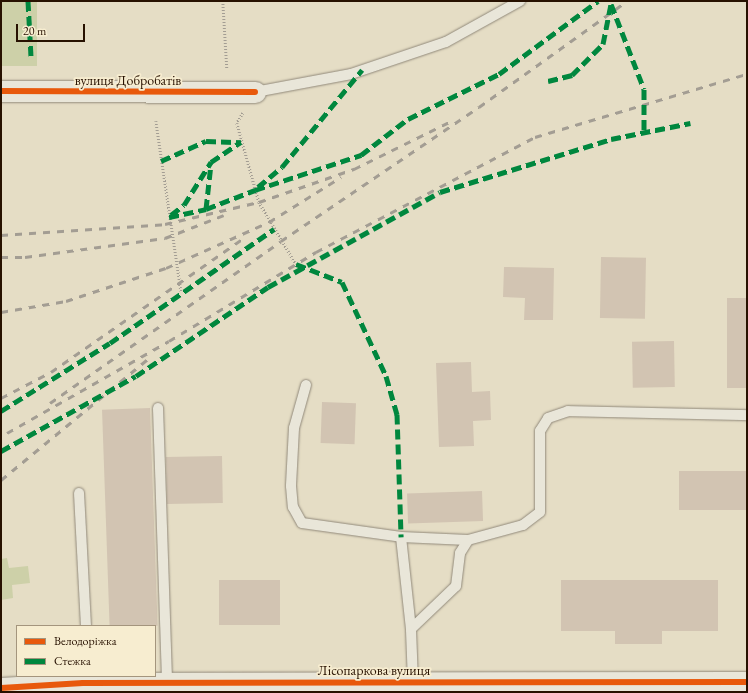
<!DOCTYPE html>
<html>
<head>
<meta charset="utf-8">
<style>
  body { margin:0 }
  #map { position:relative; width:748px; height:693px; overflow:hidden; background:#e5ddc5; font-family:"EB Garamond",serif }
  div>[style] { position:absolute }
  .green>* { inset:0; background:#cdd0a8; transform-origin:0 0 }
  .building>* { inset:0; background:#d2c4b2; transform-origin:0 0 }
  .path>* { height:2.5px; margin-top:-1.25px; transform-origin:0; background:repeating-linear-gradient(90deg,#a39d93 0 1px,transparent 0 3px) }
  .roads { filter:drop-shadow(0 0 1px #91897a) drop-shadow(0 0 1px #91897a) }
  .lane>* { height:10px; margin:-5px; padding:0 5px; transform-origin:5px; border-radius:5px; background:#e9e6d9 }
  .street>* { height:21px; margin:-10.5px; padding:0 10.5px; transform-origin:10.5px; border-radius:10.5px; background:#e9e6d9 }
  .rail>* { height:3px; margin-top:-1.5px; transform-origin:0; background:repeating-linear-gradient(90deg,#a39d93 0 7px,transparent 0 14px) }
  .quiet>* { height:5px; margin-top:-2.5px; transform-origin:0; background:repeating-linear-gradient(90deg,#00873e 0 10px,transparent 0 15px) }
  .cycleway>* { height:6px; margin:-3px; padding:0 3px; transform-origin:3px; border-radius:3px; background:#e8590c }
  span { translate:-50% -50%; white-space:nowrap; text-align:center; line-height:1.15; -webkit-text-stroke:3.5px #f7edd0; paint-order:stroke }
  .street-label { font-size:14px; color:#271100 }
  .frame { position:absolute; inset:0; border:2px solid #271100; pointer-events:none }
  .legend { position:absolute; left:16px; top:625px; width:140px; height:52px; box-sizing:border-box; background:#f7edd0; border:1px solid #a4957d; margin:0; padding:5px 7px; list-style:none; font-size:12px; color:#271100 }
  .legend li { display:flex; align-items:center; gap:8px; height:20px }
  .legend b { width:20px; border:1px solid #a4957d }
  .scale { position:absolute; left:16px; top:24px; width:69px; height:18px; box-sizing:border-box; border:2px solid #271100; border-top:0; padding-left:5px; font-size:12px; line-height:14px; white-space:nowrap; color:#271100; -webkit-text-stroke:3px #f7edd0; paint-order:stroke }
</style>
</head>
<body>
<div id="map">
  <div class="green">
    <i style="left:1px;top:1px;width:36px;height:65px"></i>
    <i style="clip-path:polygon(7px 558px,9px 568px,28px 566px,30px 583px,12px 585px,13px 598px,1px 600px,1px 559px)"></i>
  </div>
  <div class="building">
    <i style="left:601px;top:257px;width:45px;height:61px;rotate:1deg"></i>
    <i style="clip-path:polygon(504px 267px,554px 268px,553px 320px,524px 320px,525px 298px,503px 297px)"></i>
    <i style="left:727px;top:298px;width:20px;height:90px"></i>
    <i style="left:674px;top:341px;width:46px;height:42px;rotate:89deg"></i>
    <i style="clip-path:polygon(471px 362px,472px 392px,490px 391px,491px 420px,473px 421px,474px 446px,439px 447px,436px 363px)"></i>
    <i style="left:322px;top:402px;width:34px;height:41px;rotate:2deg"></i>
    <i style="left:150px;top:408px;width:218px;height:48px;rotate:88deg"></i>
    <i style="left:222px;top:456px;width:47px;height:56px;rotate:89deg"></i>
    <i style="left:679px;top:471px;width:68px;height:39px"></i>
    <i style="left:482px;top:491px;width:30px;height:75px;rotate:88deg"></i>
    <i style="left:280px;top:580px;width:45px;height:61px;rotate:90deg"></i>
    <i style="clip-path:polygon(561px 580px,718px 580px,718px 631px,662px 631px,662px 644px,615px 644px,615px 631px,561px 631px)"></i>
  </div>
  <div class="path">
    <i style="left:223px;top:1px;width:68px;rotate:86.6deg"></i>
    <i style="left:243px;top:113px;width:12px;rotate:121deg"></i>
    <i style="left:237px;top:123px;width:82px;rotate:74.4deg"></i>
    <i style="left:259px;top:202px;width:72px;rotate:59.2deg"></i>
    <i style="left:156px;top:121px;width:172px;rotate:81.6deg"></i>
  </div>
  <div class="roads">
    <div class="lane">
      <i style="left:255px;top:92px;width:98px;rotate:-10.6deg"></i>
      <i style="left:351px;top:74px;width:100px;rotate:-18.6deg"></i>
      <i style="left:446px;top:42px;width:85px;rotate:-29deg"></i>
      <i style="left:306px;top:385px;width:45px;rotate:105.6deg"></i>
      <i style="left:294px;top:428px;width:58px;rotate:93deg"></i>
      <i style="left:291px;top:486px;width:21px;rotate:85deg"></i>
      <i style="left:293px;top:507px;width:18px;rotate:61deg"></i>
      <i style="left:302px;top:523px;width:100px;rotate:8deg"></i>
      <i style="left:401px;top:537px;width:67px;rotate:2.6deg"></i>
      <i style="left:158px;top:408px;width:275px;rotate:88.1deg"></i>
      <i style="left:79px;top:493px;width:133px;rotate:87deg"></i>
      <i style="left:401px;top:537px;width:93px;rotate:83.8deg"></i>
      <i style="left:413px;top:682px;width:53px;rotate:-92.2deg"></i>
      <i style="left:411px;top:629px;width:62px;rotate:-43.7deg"></i>
      <i style="left:456px;top:586px;width:33px;rotate:-83deg"></i>
      <i style="left:460px;top:553px;width:15px;rotate:-58deg"></i>
      <i style="left:468px;top:540px;width:57px;rotate:-15.3deg"></i>
      <i style="left:523px;top:525px;width:21px;rotate:-37deg"></i>
      <i style="left:540px;top:512px;width:81px;rotate:-90deg"></i>
      <i style="left:540px;top:431px;width:15px;rotate:-58deg"></i>
      <i style="left:548px;top:418px;width:21px;rotate:-19deg"></i>
      <i style="left:568px;top:411px;width:179px;rotate:1.3deg"></i>
    </div>
    <div class="street">
      <i style="left:1px;top:91px;width:254px;rotate:0.2deg"></i>
      <i style="left:1px;top:688px;width:82px;rotate:-3.5deg"></i>
      <i style="left:83px;top:683px;width:664px;rotate:-0.09deg"></i>
    </div>
  </div>
  <div class="rail">
    <i style="left:1px;top:235px;width:164px;rotate:-3.8deg"></i>
    <i style="left:165px;top:224px;width:97px;rotate:-13.2deg"></i>
    <i style="left:259px;top:202px;width:101px;rotate:-19.2deg"></i>
    <i style="left:354px;top:169px;width:106px;rotate:-26.3deg"></i>
    <i style="left:1px;top:257px;width:24px"></i>
    <i style="left:25px;top:257px;width:141px;rotate:-7.7deg"></i>
    <i style="left:165px;top:238px;width:63px;rotate:-21.3deg"></i>
    <i style="left:1px;top:312px;width:66px;rotate:-9.6deg"></i>
    <i style="left:66px;top:301px;width:105px;rotate:-18.3deg"></i>
    <i style="left:166px;top:268px;width:113px;rotate:-24.1deg"></i>
    <i style="left:269px;top:222px;width:85px;rotate:-32deg"></i>
    <i style="left:1px;top:398px;width:56px;rotate:-27.5deg"></i>
    <i style="left:51px;top:372px;width:236px;rotate:-34.8deg"></i>
    <i style="left:50px;top:403px;width:282px;rotate:-35deg"></i>
    <i style="left:281px;top:241px;width:239px;rotate:-34.1deg"></i>
    <i style="left:479px;top:107px;width:182px;rotate:-35.6deg"></i>
    <i style="left:7px;top:433px;width:186px;rotate:-29.6deg"></i>
    <i style="left:169px;top:341px;width:172px;rotate:-31.2deg"></i>
    <i style="left:316px;top:252px;width:247px;rotate:-27.7deg"></i>
    <i style="left:535px;top:137px;width:221px;rotate:-16.6deg"></i>
    <i style="left:1px;top:480px;width:193px;rotate:-39.5deg"></i>
  </div>
  <div class="quiet">
    <i style="left:28px;top:1px;width:55px;rotate:86.9deg"></i>
    <i style="left:611px;top:4px;width:91px;rotate:68.8deg"></i>
    <i style="left:644px;top:89px;width:44px;rotate:90deg"></i>
    <i style="left:548px;top:81px;width:25px;rotate:-14deg"></i>
    <i style="left:572px;top:75px;width:44px;rotate:-45deg"></i>
    <i style="left:603px;top:44px;width:41px;rotate:-78.7deg"></i>
    <i style="left:161px;top:161px;width:49px;rotate:-24deg"></i>
    <i style="left:206px;top:141px;width:35px;rotate:2deg"></i>
    <i style="left:258px;top:187px;width:31px;rotate:-40deg"></i>
    <i style="left:282px;top:167px;width:126px;rotate:-50.5deg"></i>
    <i style="left:206px;top:209px;width:45px;rotate:-83.7deg"></i>
    <i style="left:171px;top:215px;width:16px;rotate:-38deg"></i>
    <i style="left:184px;top:205px;width:51px;rotate:-57.9deg"></i>
    <i style="left:211px;top:162px;width:36px;rotate:-34deg"></i>
    <i style="left:169px;top:217px;width:38px;rotate:-12deg"></i>
    <i style="left:206px;top:209px;width:53px;rotate:-21.2deg"></i>
    <i style="left:255px;top:190px;width:112px;rotate:-18.3deg"></i>
    <i style="left:361px;top:155px;width:59px;rotate:-37.5deg"></i>
    <i style="left:408px;top:119px;width:102px;rotate:-26.3deg"></i>
    <i style="left:499px;top:74px;width:123px;rotate:-36.4deg"></i>
    <i style="left:296px;top:264px;width:49px;rotate:21.4deg"></i>
    <i style="left:342px;top:282px;width:104px;rotate:64.9deg"></i>
    <i style="left:386px;top:376px;width:40px;rotate:74deg"></i>
    <i style="left:397px;top:414px;width:123px;rotate:88.1deg"></i>
    <i style="left:1px;top:411px;width:128px;rotate:-32deg"></i>
    <i style="left:110px;top:343px;width:200px;rotate:-34.8deg"></i>
    <i style="left:1px;top:451px;width:154px;rotate:-29.1deg"></i>
    <i style="left:136px;top:376px;width:159px;rotate:-34deg"></i>
    <i style="left:268px;top:287px;width:196px;rotate:-28.9deg"></i>
    <i style="left:440px;top:192px;width:179px;rotate:-17.2deg"></i>
    <i style="left:611px;top:139px;width:81px;rotate:-11.4deg"></i>
  </div>
  <div class="cycleway">
    <i style="left:1px;top:91px;width:254px;rotate:0.2deg"></i>
    <i style="left:1px;top:688px;width:82px;rotate:-3.5deg"></i>
    <i style="left:83px;top:683px;width:664px;rotate:-0.09deg"></i>
  </div>
  <div class="street-label">
    <span style="left:128px;top:80px">вулиця Добробатів</span>
    <span style="left:374px;top:670px">Лісопаркова вулиця</span>
  </div>
  <div class="frame"></div>
  <ul class="legend">
  <li><b style="height:5px;background:#e8590c"></b>Велодоріжка</li>
  <li><b style="height:5px;background:#00873e"></b>Стежка</li>
  </ul>
  <div class="scale">20 m</div>
</div>
</body>
</html>
